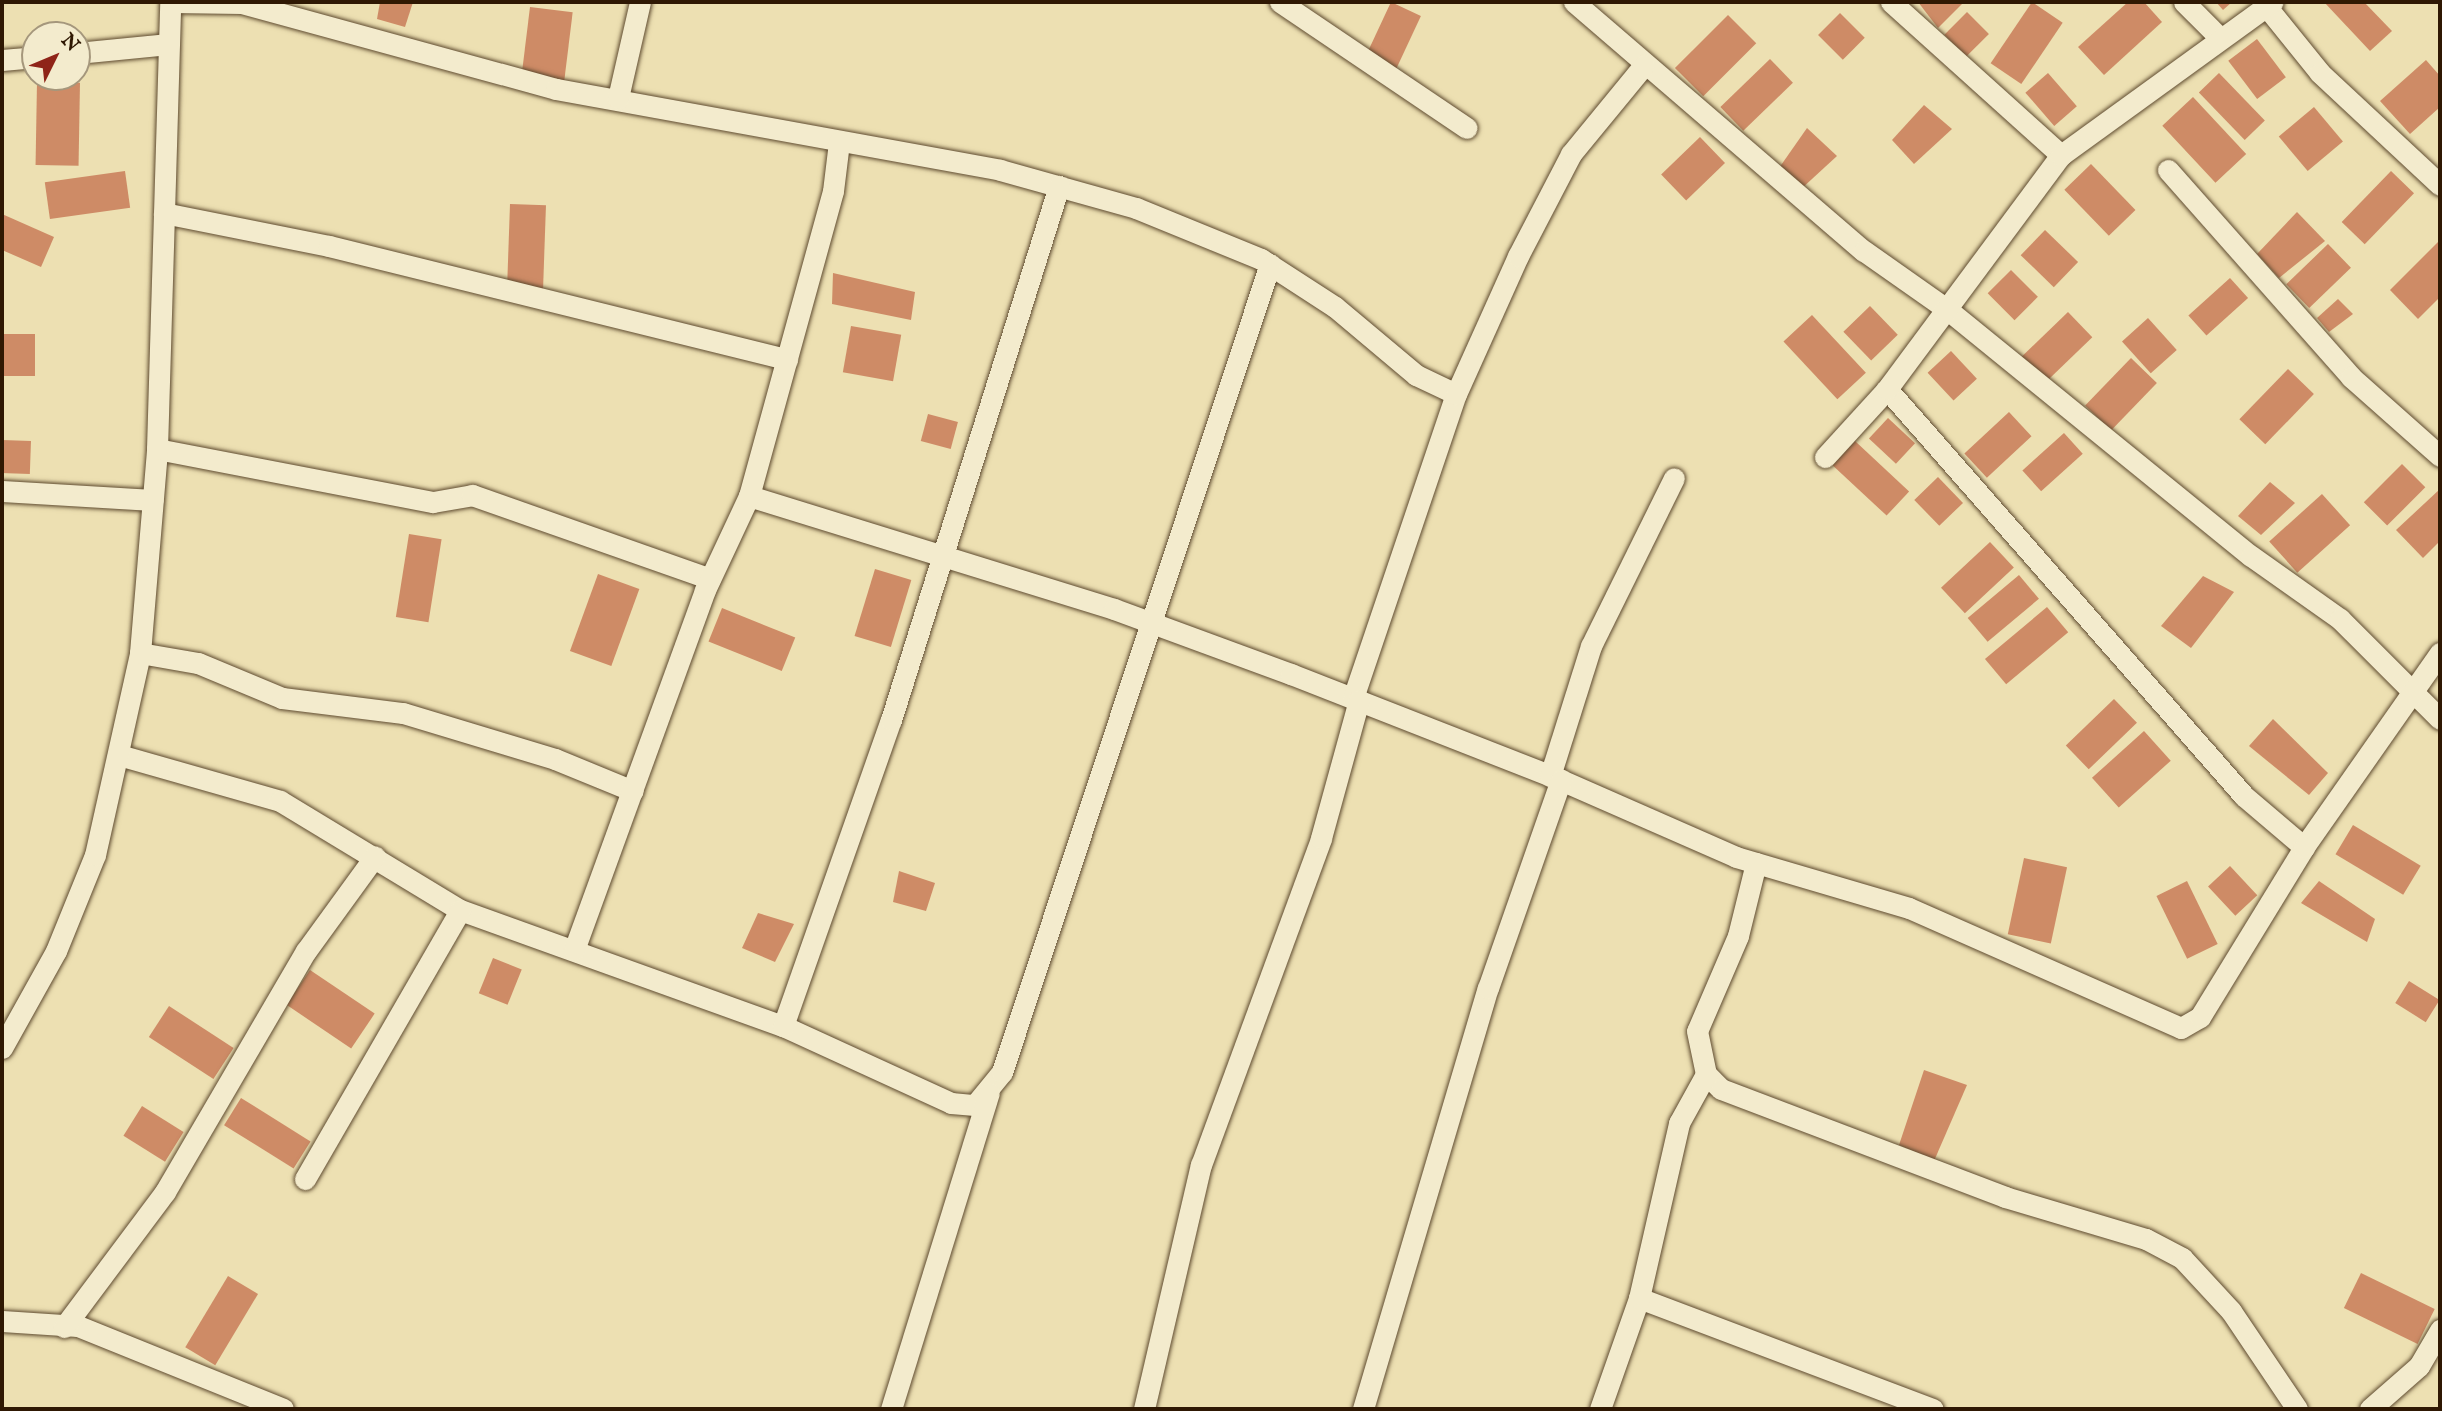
<!DOCTYPE html>
<html>
<head>
<meta charset="utf-8">
<style>
  body { margin:0 }
  #map { position:relative; width:2442px; height:1411px; overflow:hidden; background:#ede0b2; font-family:"IM FELL English",serif }
  div>[style] { position:absolute }
  .building>* { inset:0; background:#ce8b66; transform-origin:0 0 }
  .roads { filter:drop-shadow(0 0 2px #5e4a2f) drop-shadow(0 0 2px #5e4a2f) }
  .minor>* { height:21px; margin:-10.5px; padding:0 10.5px; transform-origin:10.5px; border-radius:10.5px; background:#f3ebcd }
  span { translate:-50% -50%; white-space:nowrap; text-align:center; line-height:1.15; -webkit-text-stroke:7px #f3ebcd; paint-order:stroke }
  .frame { position:absolute; inset:0; border:4px solid #2f1803; pointer-events:none }
  .north { position:absolute; left:21px; top:21px; width:70px; height:70px; box-sizing:border-box; background:#f3ebcd; border:2px solid #a5977c; border-radius:50%; rotate:47deg; font-size:19px; font-weight:700; line-height:28px; text-align:center; color:#2f1803 }
  .north::after { content:''; display:block; margin:auto; width:24px; height:32px; background:#8f2418; clip-path:polygon(50% 0,100% 100%,50% 72%,0 100%) }
</style>
</head>
<body>
<div id="map">
  <div class="building">
    <i style="clip-path:polygon(380px 2px,413px 2px,405px 27px,377px 19px)"></i>
    <i style="left:1391px;top:2px;width:33px;height:58px;rotate:25deg"></i>
    <i style="clip-path:polygon(1918px 2px,1959px 2px,1962px 4px,1938px 28px)"></i>
    <i style="left:2032px;top:2px;width:37px;height:74px;rotate:34deg"></i>
    <i style="clip-path:polygon(2128px 2px,2144px 2px,2162px 22px,2104px 75px,2078px 47px)"></i>
    <i style="clip-path:polygon(2216px 2px,2232px 2px,2223px 10px)"></i>
    <i style="clip-path:polygon(2324px 2px,2364px 2px,2392px 31px,2370px 51px)"></i>
    <i style="left:530px;top:7px;width:43px;height:71px;rotate:7deg"></i>
    <i style="left:1967px;top:12px;width:31px;height:32px;rotate:45deg"></i>
    <i style="left:1840px;top:13px;width:35px;height:31px;rotate:45deg"></i>
    <i style="left:1728px;top:15px;width:40px;height:75px;rotate:45deg"></i>
    <i style="left:2257px;top:39px;width:48px;height:36px;rotate:53deg"></i>
    <i style="left:1770px;top:59px;width:33px;height:69px;rotate:46deg"></i>
    <i style="clip-path:polygon(2426px 60px,2440px 76px,2440px 107px,2410px 134px,2380px 101px)"></i>
    <i style="left:2048px;top:73px;width:44px;height:30px;rotate:49deg"></i>
    <i style="left:2219px;top:73px;width:66px;height:28px;rotate:46deg"></i>
    <i style="left:37px;top:82px;width:43px;height:83px;rotate:1deg"></i>
    <i style="left:2193px;top:97px;width:78px;height:42px;rotate:47deg"></i>
    <i style="clip-path:polygon(1924px 105px,1952px 129px,1914px 164px,1892px 140px)"></i>
    <i style="left:2314px;top:107px;width:45px;height:46px;rotate:50deg"></i>
    <i style="clip-path:polygon(1807px 128px,1837px 156px,1800px 190px,1777px 171px)"></i>
    <i style="left:1700px;top:137px;width:36px;height:54px;rotate:46deg"></i>
    <i style="left:2091px;top:164px;width:64px;height:37px;rotate:46deg"></i>
    <i style="left:125px;top:171px;width:37px;height:81px;rotate:82deg"></i>
    <i style="left:2391px;top:171px;width:32px;height:71px;rotate:44deg"></i>
    <i style="left:510px;top:204px;width:36px;height:85px;rotate:2deg"></i>
    <i style="clip-path:polygon(2297px 212px,2325px 241px,2279px 278px,2257px 254px)"></i>
    <i style="clip-path:polygon(2px 214px,54px 237px,41px 267px,2px 250px)"></i>
    <i style="left:2045px;top:230px;width:46px;height:35px;rotate:44deg"></i>
    <i style="clip-path:polygon(2440px 240px,2440px 297px,2418px 319px,2390px 290px)"></i>
    <i style="left:2328px;top:244px;width:33px;height:58px;rotate:46deg"></i>
    <i style="left:2011px;top:270px;width:38px;height:33px;rotate:45deg"></i>
    <i style="clip-path:polygon(833px 273px,915px 292px,911px 320px,832px 304px)"></i>
    <i style="left:2230px;top:278px;width:27px;height:56px;rotate:48deg"></i>
    <i style="clip-path:polygon(2338px 299px,2353px 314px,2329px 332px,2317px 318px)"></i>
    <i style="left:1870px;top:306px;width:40px;height:37px;rotate:46deg"></i>
    <i style="left:2068px;top:312px;width:35px;height:66px;rotate:46deg"></i>
    <i style="left:1812px;top:315px;width:79px;height:39px;rotate:47deg"></i>
    <i style="left:2148px;top:318px;width:43px;height:35px;rotate:48deg"></i>
    <i style="left:851px;top:326px;width:51px;height:47px;rotate:10deg"></i>
    <i style="left:35px;top:334px;width:42px;height:33px;rotate:90deg"></i>
    <i style="left:1951px;top:351px;width:38px;height:32px;rotate:47deg"></i>
    <i style="left:2131px;top:358px;width:36px;height:66px;rotate:44deg"></i>
    <i style="left:2288px;top:369px;width:36px;height:70px;rotate:44deg"></i>
    <i style="left:2009px;top:412px;width:33px;height:61px;rotate:47deg"></i>
    <i style="left:928px;top:414px;width:31px;height:28px;rotate:15deg"></i>
    <i style="left:1888px;top:418px;width:37px;height:28px;rotate:43deg"></i>
    <i style="left:2064px;top:433px;width:28px;height:56px;rotate:48deg"></i>
    <i style="left:2px;top:440px;width:29px;height:33px;rotate:2deg"></i>
    <i style="left:1855px;top:441px;width:74px;height:33px;rotate:43deg"></i>
    <i style="left:2402px;top:464px;width:33px;height:54px;rotate:45deg"></i>
    <i style="left:1938px;top:477px;width:36px;height:33px;rotate:46deg"></i>
    <i style="clip-path:polygon(2270px 482px,2295px 503px,2261px 535px,2238px 516px)"></i>
    <i style="clip-path:polygon(2440px 489px,2440px 541px,2423px 558px,2396px 530px)"></i>
    <i style="left:2322px;top:494px;width:42px;height:71px;rotate:48deg"></i>
    <i style="left:409px;top:534px;width:33px;height:84px;rotate:9deg"></i>
    <i style="left:1990px;top:542px;width:35px;height:67px;rotate:47deg"></i>
    <i style="left:875px;top:569px;width:38px;height:70px;rotate:17deg"></i>
    <i style="left:598px;top:574px;width:44px;height:82px;rotate:20deg"></i>
    <i style="left:2019px;top:575px;width:31px;height:67px;rotate:50deg"></i>
    <i style="clip-path:polygon(2203px 576px,2234px 592px,2191px 648px,2161px 626px)"></i>
    <i style="left:2047px;top:607px;width:33px;height:81px;rotate:50deg"></i>
    <i style="left:722px;top:608px;width:79px;height:36px;rotate:22deg"></i>
    <i style="left:2114px;top:699px;width:33px;height:67px;rotate:46deg"></i>
    <i style="clip-path:polygon(2273px 719px,2328px 773px,2309px 795px,2249px 746px)"></i>
    <i style="left:2144px;top:731px;width:40px;height:70px;rotate:48deg"></i>
    <i style="left:2353px;top:825px;width:79px;height:34px;rotate:31deg"></i>
    <i style="left:2024px;top:858px;width:44px;height:78px;rotate:12deg"></i>
    <i style="left:2230px;top:866px;width:40px;height:30px;rotate:47deg"></i>
    <i style="clip-path:polygon(899px 871px,935px 883px,926px 911px,893px 902px)"></i>
    <i style="left:2187px;top:881px;width:70px;height:34px;rotate:64deg"></i>
    <i style="clip-path:polygon(2319px 881px,2375px 919px,2367px 942px,2301px 903px)"></i>
    <i style="clip-path:polygon(758px 913px,794px 924px,775px 962px,742px 948px)"></i>
    <i style="left:493px;top:958px;width:31px;height:38px;rotate:22deg"></i>
    <i style="left:310px;top:970px;width:78px;height:42px;rotate:34deg"></i>
    <i style="left:2409px;top:981px;width:36px;height:26px;rotate:32deg"></i>
    <i style="left:169px;top:1006px;width:77px;height:37px;rotate:33deg"></i>
    <i style="clip-path:polygon(1924px 1070px,1967px 1085px,1934px 1161px,1899px 1145px)"></i>
    <i style="left:241px;top:1098px;width:82px;height:32px;rotate:32deg"></i>
    <i style="left:142px;top:1106px;width:49px;height:35px;rotate:32deg"></i>
    <i style="left:2361px;top:1273px;width:82px;height:39px;rotate:26deg"></i>
    <i style="left:228px;top:1276px;width:35px;height:83px;rotate:31deg"></i>
  </div>
  <div class="roads">
    <div class="minor">
      <i style="left:171px;top:2px;width:71px;rotate:0.8deg"></i>
      <i style="left:242px;top:3px;width:326px;rotate:15.3deg"></i>
      <i style="left:556px;top:89px;width:451px;rotate:10.3deg"></i>
      <i style="left:1000px;top:170px;width:141px;rotate:15.6deg"></i>
      <i style="left:1136px;top:208px;width:135px;rotate:22.2deg"></i>
      <i style="left:1261px;top:259px;width:88px;rotate:33deg"></i>
      <i style="left:1335px;top:307px;width:106px;rotate:40deg"></i>
      <i style="left:1416px;top:375px;width:44px;rotate:25.4deg"></i>
      <i style="left:1280px;top:2px;width:225px;rotate:34deg"></i>
      <i style="left:1574px;top:2px;width:382px;rotate:40.7deg"></i>
      <i style="left:1864px;top:251px;width:103px;rotate:35.1deg"></i>
      <i style="left:1948px;top:310px;width:390px;rotate:39.1deg"></i>
      <i style="left:2251px;top:556px;width:109px;rotate:35.3deg"></i>
      <i style="left:2340px;top:619px;width:141px;rotate:45deg"></i>
      <i style="left:1891px;top:2px;width:229px;rotate:42deg"></i>
      <i style="left:2184px;top:2px;width:51px;rotate:45deg"></i>
      <i style="left:2266px;top:6px;width:86px;rotate:51.1deg"></i>
      <i style="left:2320px;top:73px;width:164px;rotate:43deg"></i>
      <i style="left:77px;top:53px;width:92px;rotate:-5.6deg"></i>
      <i style="left:2px;top:60px;width:33px;rotate:-5deg"></i>
      <i style="left:618px;top:98px;width:98px;rotate:-77.1deg"></i>
      <i style="left:2168px;top:170px;width:276px;rotate:48.5deg"></i>
      <i style="left:2351px;top:377px;width:119px;rotate:41.6deg"></i>
      <i style="left:164px;top:213px;width:168px;rotate:11.3deg"></i>
      <i style="left:329px;top:246px;width:472px;rotate:13.9deg"></i>
      <i style="left:1887px;top:389px;width:541px;rotate:48.74deg"></i>
      <i style="left:2244px;top:796px;width:79px;rotate:40.4deg"></i>
      <i style="left:157px;top:449px;width:281px;rotate:10.9deg"></i>
      <i style="left:433px;top:502px;width:40px;rotate:-10deg"></i>
      <i style="left:472px;top:495px;width:252px;rotate:19.4deg"></i>
      <i style="left:1825px;top:457px;width:92px;rotate:-47.6deg"></i>
      <i style="left:1887px;top:389px;width:292px;rotate:-53.4deg"></i>
      <i style="left:2061px;top:155px;width:261px;rotate:-35.9deg"></i>
      <i style="left:2px;top:491px;width:151px;rotate:3.4deg"></i>
      <i style="left:749px;top:496px;width:382px;rotate:17.2deg"></i>
      <i style="left:1114px;top:609px;width:189px;rotate:20.2deg"></i>
      <i style="left:1291px;top:674px;width:290px;rotate:21.4deg"></i>
      <i style="left:1561px;top:780px;width:191px;rotate:23.7deg"></i>
      <i style="left:1736px;top:857px;width:180px;rotate:16.4deg"></i>
      <i style="left:1909px;top:908px;width:297px;rotate:23.8deg"></i>
      <i style="left:2181px;top:1028px;width:22px;rotate:-30deg"></i>
      <i style="left:2200px;top:1017px;width:199px;rotate:-58.5deg"></i>
      <i style="left:2304px;top:847px;width:237px;rotate:-55deg"></i>
      <i style="left:140px;top:653px;width:59px;rotate:9.8deg"></i>
      <i style="left:198px;top:663px;width:91px;rotate:22.6deg"></i>
      <i style="left:282px;top:698px;width:122px;rotate:7.1deg"></i>
      <i style="left:403px;top:713px;width:159px;rotate:16.8deg"></i>
      <i style="left:555px;top:759px;width:84px;rotate:22.3deg"></i>
      <i style="left:1353px;top:698px;width:321px;rotate:-71.3deg"></i>
      <i style="left:1456px;top:394px;width:151px;rotate:-65.8deg"></i>
      <i style="left:1518px;top:256px;width:115px;rotate:-62.5deg"></i>
      <i style="left:1571px;top:154px;width:115px;rotate:-50.6deg"></i>
      <i style="left:119px;top:755px;width:167px;rotate:15.9deg"></i>
      <i style="left:280px;top:801px;width:210px;rotate:31.2deg"></i>
      <i style="left:460px;top:910px;width:343px;rotate:19.8deg"></i>
      <i style="left:783px;top:1026px;width:185px;rotate:24.6deg"></i>
      <i style="left:951px;top:1103px;width:24px;rotate:5deg"></i>
      <i style="left:975px;top:1105px;width:43px;rotate:-50.7deg"></i>
      <i style="left:1002px;top:1072px;width:851px;rotate:-71.65deg"></i>
      <i style="left:1550px;top:776px;width:136px;rotate:-72.5deg"></i>
      <i style="left:1591px;top:646px;width:187px;rotate:-63.7deg"></i>
      <i style="left:1756px;top:863px;width:75px;rotate:103.9deg"></i>
      <i style="left:1738px;top:936px;width:103px;rotate:113.3deg"></i>
      <i style="left:1697px;top:1031px;width:44px;rotate:78.2deg"></i>
      <i style="left:1706px;top:1074px;width:21px;rotate:45deg"></i>
      <i style="left:1721px;top:1089px;width:304px;rotate:20.8deg"></i>
      <i style="left:2005px;top:1197px;width:147px;rotate:16.6deg"></i>
      <i style="left:2146px;top:1239px;width:41px;rotate:27.8deg"></i>
      <i style="left:2182px;top:1258px;width:72px;rotate:47.2deg"></i>
      <i style="left:2231px;top:1311px;width:118px;rotate:56deg"></i>
      <i style="left:574px;top:950px;width:383px;rotate:-70deg"></i>
      <i style="left:705px;top:590px;width:104px;rotate:-64.9deg"></i>
      <i style="left:749px;top:496px;width:316px;rotate:-74.6deg"></i>
      <i style="left:833px;top:191px;width:49px;rotate:-83deg"></i>
      <i style="left:783px;top:1026px;width:324px;rotate:-70.6deg"></i>
      <i style="left:891px;top:720px;width:560px;rotate:-72.54deg"></i>
      <i style="left:2px;top:1048px;width:111px;rotate:-60.9deg"></i>
      <i style="left:56px;top:951px;width:104px;rotate:-67.9deg"></i>
      <i style="left:95px;top:855px;width:207px;rotate:-77.4deg"></i>
      <i style="left:140px;top:653px;width:205px;rotate:-85.2deg"></i>
      <i style="left:157px;top:449px;width:447px;rotate:-88.3deg"></i>
      <i style="left:305px;top:1179px;width:310px;rotate:-60deg"></i>
      <i style="left:1639px;top:1298px;width:314px;rotate:20.7deg"></i>
      <i style="left:2px;top:1321px;width:76px;rotate:3.8deg"></i>
      <i style="left:78px;top:1326px;width:221px;rotate:22deg"></i>
      <i style="left:64px;top:1327px;width:169px;rotate:-53.2deg"></i>
      <i style="left:165px;top:1192px;width:279px;rotate:-59.7deg"></i>
      <i style="left:306px;top:951px;width:117px;rotate:-54deg"></i>
      <i style="left:891px;top:1409px;width:331px;rotate:-72.8deg"></i>
      <i style="left:1144px;top:1409px;width:251px;rotate:-76.9deg"></i>
      <i style="left:1201px;top:1165px;width:348px;rotate:-69.8deg"></i>
      <i style="left:1321px;top:838px;width:143px;rotate:-74.6deg"></i>
      <i style="left:1363px;top:1409px;width:439px;rotate:-73.5deg"></i>
      <i style="left:1488px;top:988px;width:220px;rotate:-70.7deg"></i>
      <i style="left:1600px;top:1409px;width:118px;rotate:-70.6deg"></i>
      <i style="left:1639px;top:1298px;width:180px;rotate:-77.1deg"></i>
      <i style="left:1679px;top:1123px;width:56px;rotate:-61.1deg"></i>
      <i style="left:2370px;top:1409px;width:65px;rotate:-41.3deg"></i>
      <i style="left:2419px;top:1366px;width:42px;rotate:-59.7deg"></i>
    </div>
  </div>
  <div class="frame"></div>
  <div class="north">N</div>
</div>
</body>
</html>
